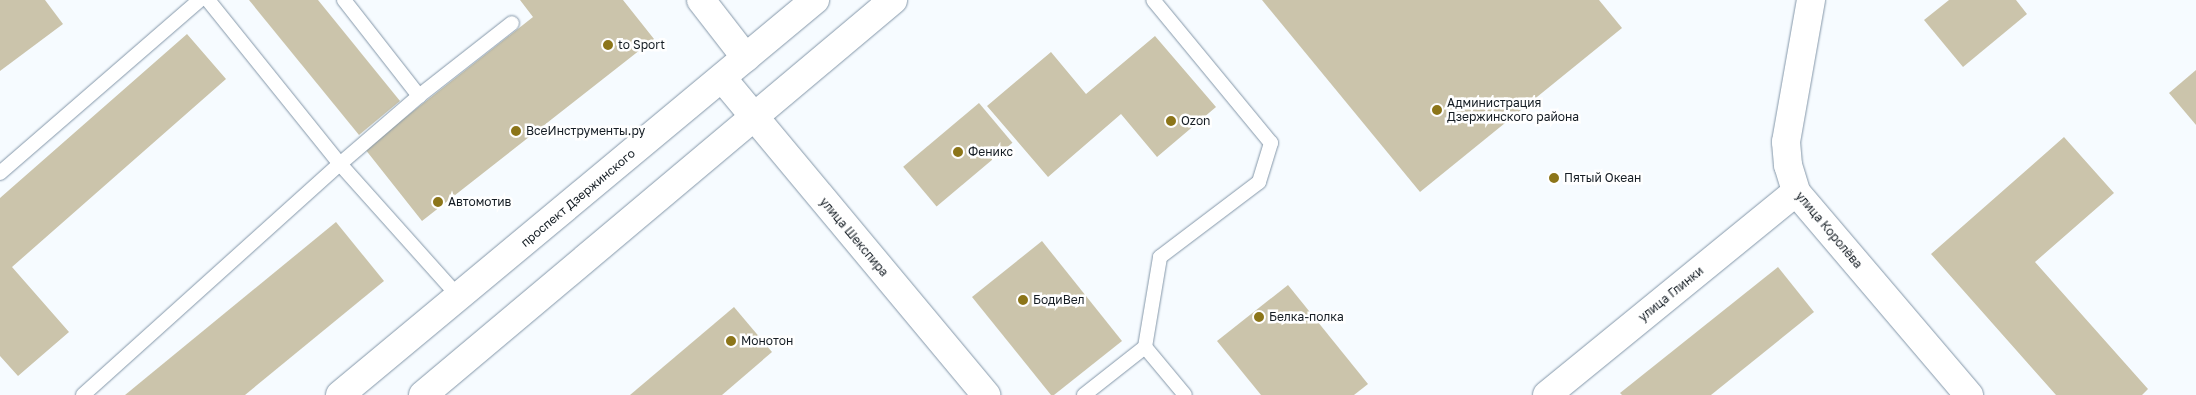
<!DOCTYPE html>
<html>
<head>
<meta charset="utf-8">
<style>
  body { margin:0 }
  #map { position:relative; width:2196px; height:395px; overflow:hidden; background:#f6fbff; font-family:"Golos Text",sans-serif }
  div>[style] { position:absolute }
  .building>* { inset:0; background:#cbc4ab; transform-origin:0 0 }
  .roads { filter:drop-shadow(0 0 1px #8497a9) drop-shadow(0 0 1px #8497a9) }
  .service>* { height:14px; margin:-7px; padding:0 7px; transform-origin:7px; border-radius:7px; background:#fff }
  .minor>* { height:28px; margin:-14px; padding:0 14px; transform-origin:14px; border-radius:14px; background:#fff }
  .secondary>* { height:28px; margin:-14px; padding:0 14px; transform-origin:14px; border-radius:14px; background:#fff }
  .dots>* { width:14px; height:14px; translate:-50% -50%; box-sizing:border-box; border:2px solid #fff; border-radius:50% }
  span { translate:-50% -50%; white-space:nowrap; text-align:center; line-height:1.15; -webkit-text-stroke:5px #fff; paint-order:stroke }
  .poi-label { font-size:12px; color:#151d24 }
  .left { translate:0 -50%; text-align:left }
  .street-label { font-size:12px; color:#151d24 }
</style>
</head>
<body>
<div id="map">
  <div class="building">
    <i style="clip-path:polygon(0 0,45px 0,63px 24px,0 71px)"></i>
    <i style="clip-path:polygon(249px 0,318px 0,400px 101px,359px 135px)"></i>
    <i style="clip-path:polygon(520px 0,623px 0,654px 39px,422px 221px,365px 149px,533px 17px)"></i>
    <i style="clip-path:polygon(1262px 0,1599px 0,1622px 28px,1420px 192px)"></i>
    <i style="clip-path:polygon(1949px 0,2016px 0,2027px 14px,1963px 67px,1924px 20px)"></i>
    <i style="clip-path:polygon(187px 34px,226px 79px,12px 267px,69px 332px,18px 376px,0 356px,0 198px)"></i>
    <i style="clip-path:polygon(1155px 36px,1216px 107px,1157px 157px,1121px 114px,1048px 177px,987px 106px,1051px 52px,1086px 94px)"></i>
    <i style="clip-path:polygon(2196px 70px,2196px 125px,2169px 93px)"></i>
    <i style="left:979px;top:103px;width:52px;height:99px;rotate:50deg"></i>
    <i style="clip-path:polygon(2064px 137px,2114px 193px,2035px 262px,2148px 389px,2142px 395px,2056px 395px,1931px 254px)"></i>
    <i style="clip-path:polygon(336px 222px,384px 281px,245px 395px,125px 395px)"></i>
    <i style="clip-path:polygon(1042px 241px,1122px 341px,1054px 395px,1051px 395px,972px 297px)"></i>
    <i style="clip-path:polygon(1778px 267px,1814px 312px,1711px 395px,1622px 395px,1620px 393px)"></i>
    <i style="clip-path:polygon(1288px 285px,1368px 384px,1354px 395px,1261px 395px,1217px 341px)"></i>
    <i style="clip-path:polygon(734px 307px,772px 352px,722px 395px,630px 395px)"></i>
  </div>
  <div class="roads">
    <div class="service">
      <i style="left:208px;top:0;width:211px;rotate:51.2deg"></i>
      <i style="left:340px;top:164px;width:178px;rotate:48.2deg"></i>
      <i style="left:344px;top:0;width:122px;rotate:52deg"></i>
      <i style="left:0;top:173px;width:264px;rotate:-40.9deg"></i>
      <i style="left:1145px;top:347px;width:62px;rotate:50.2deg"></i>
      <i style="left:83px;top:395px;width:346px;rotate:-42deg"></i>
      <i style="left:340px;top:164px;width:104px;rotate:-40.7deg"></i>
      <i style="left:419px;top:96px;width:118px;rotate:-38.1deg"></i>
      <i style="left:1084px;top:395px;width:78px;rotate:-38.2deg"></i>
      <i style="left:1145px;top:347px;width:91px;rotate:-80.5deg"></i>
      <i style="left:1160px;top:257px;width:124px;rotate:-37.1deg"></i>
      <i style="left:1259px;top:182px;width:41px;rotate:-72.9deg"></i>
      <i style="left:1271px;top:143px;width:185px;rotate:-129.5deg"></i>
    </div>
    <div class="minor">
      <i style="left:701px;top:0;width:73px;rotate:52.2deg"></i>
      <i style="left:1811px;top:0;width:144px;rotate:100deg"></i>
      <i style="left:1786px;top:142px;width:23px;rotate:85deg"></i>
      <i style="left:1788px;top:165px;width:28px;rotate:73deg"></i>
      <i style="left:1796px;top:192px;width:267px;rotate:49.6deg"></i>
      <i style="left:722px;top:78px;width:413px;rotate:50.2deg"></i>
      <i style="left:1547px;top:395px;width:321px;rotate:-39.2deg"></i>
    </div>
    <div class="secondary">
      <i style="left:340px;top:395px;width:618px;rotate:-39.75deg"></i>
      <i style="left:423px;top:395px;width:614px;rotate:-40.04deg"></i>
    </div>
  </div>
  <div class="dots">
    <i style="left:608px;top:45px;background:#8c7519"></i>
    <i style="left:1437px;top:110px;background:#8c7519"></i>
    <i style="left:1171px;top:121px;background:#8c7519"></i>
    <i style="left:516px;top:131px;background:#8c7519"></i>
    <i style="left:958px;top:152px;background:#8c7519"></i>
    <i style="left:1554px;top:178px;background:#8c7519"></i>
    <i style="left:438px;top:202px;background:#8c7519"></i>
    <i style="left:1023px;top:300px;background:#8c7519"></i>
    <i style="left:1259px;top:317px;background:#8c7519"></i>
    <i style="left:731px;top:341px;background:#8c7519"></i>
  </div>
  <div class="poi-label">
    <span class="left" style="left:618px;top:45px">to Sport</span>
    <span class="left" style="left:1447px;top:110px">Администрация<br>Дзержинского района</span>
    <span class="left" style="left:1181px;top:121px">Ozon</span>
    <span class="left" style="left:526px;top:131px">ВсеИнструменты.ру</span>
    <span class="left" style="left:968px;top:152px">Феникс</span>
    <span class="left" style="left:1564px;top:178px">Пятый Океан</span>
    <span class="left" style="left:448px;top:202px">Автомотив</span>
    <span class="left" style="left:1033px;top:300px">БодиВел</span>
    <span class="left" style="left:1269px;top:317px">Белка-полка</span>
    <span class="left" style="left:741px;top:341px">Монотон</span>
  </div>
  <div class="street-label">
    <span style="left:578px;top:198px;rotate:-40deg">проспект Дзержинского</span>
    <span style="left:1829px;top:230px;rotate:50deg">улица Королёва</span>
    <span style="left:854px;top:237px;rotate:50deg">улица Шекспира</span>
    <span style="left:1671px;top:294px;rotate:-39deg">улица Глинки</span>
  </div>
</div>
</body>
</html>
